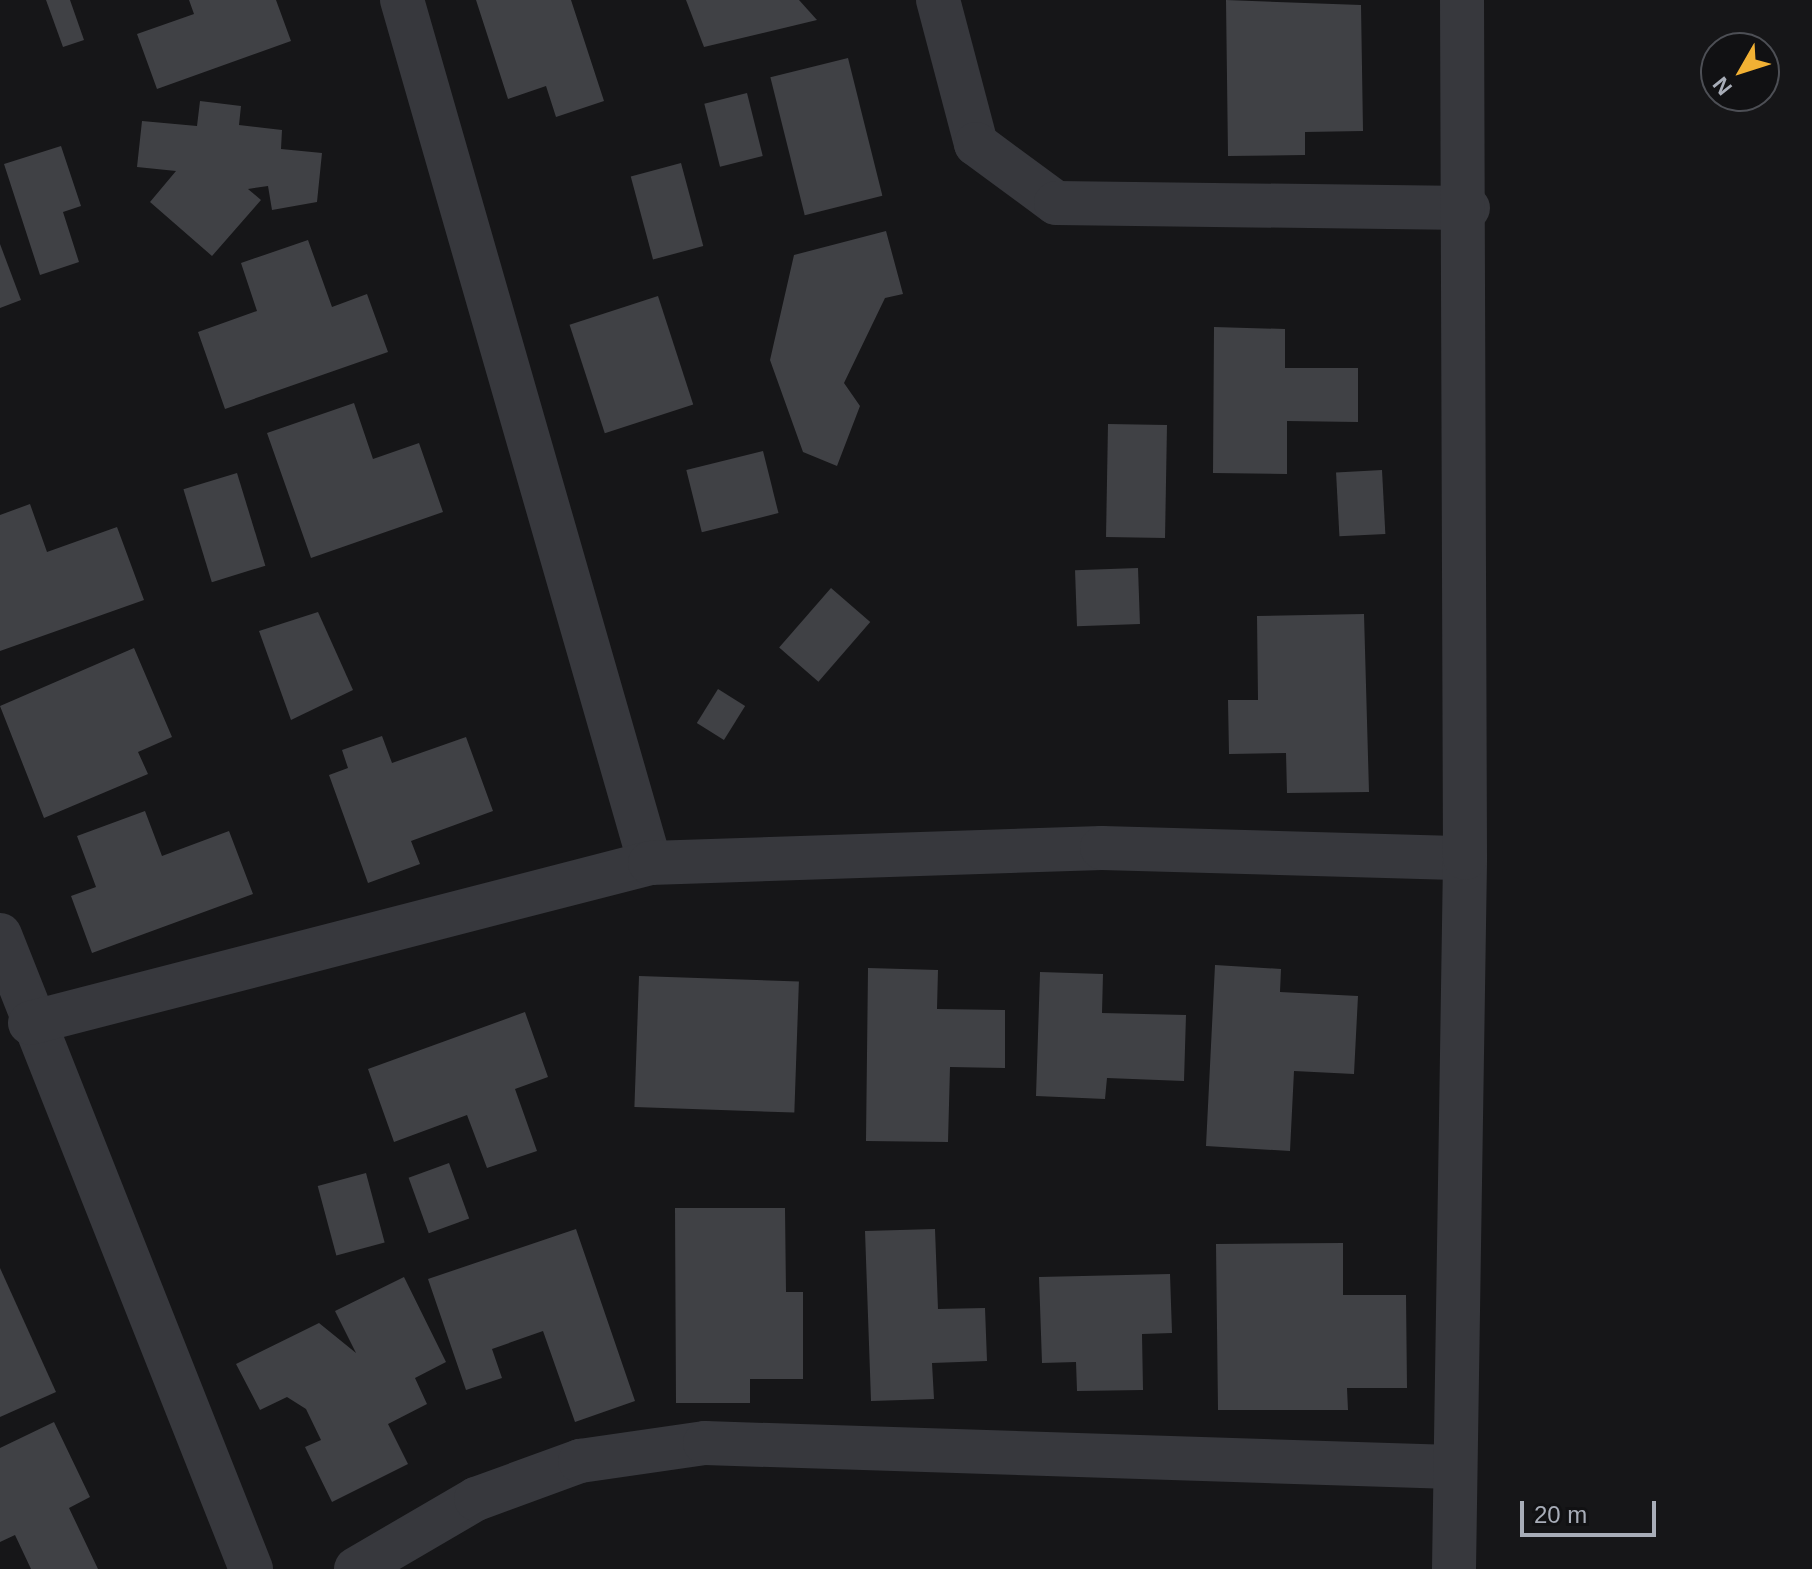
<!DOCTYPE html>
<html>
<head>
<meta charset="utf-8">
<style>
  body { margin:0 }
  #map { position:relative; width:1812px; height:1569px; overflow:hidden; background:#161618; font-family:Helvetica,sans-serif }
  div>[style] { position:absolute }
  .building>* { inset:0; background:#404145; transform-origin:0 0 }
  .minor>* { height:44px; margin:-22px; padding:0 22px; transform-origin:22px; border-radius:22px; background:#37383d }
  span { translate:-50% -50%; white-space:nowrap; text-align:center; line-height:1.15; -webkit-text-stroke:6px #111113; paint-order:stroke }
  .north { position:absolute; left:1700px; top:32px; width:80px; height:80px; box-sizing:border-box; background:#111113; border:2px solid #4d4f55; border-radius:50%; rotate:231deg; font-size:22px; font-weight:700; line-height:32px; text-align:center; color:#a8adb8 }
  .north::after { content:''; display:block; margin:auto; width:28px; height:36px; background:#f2b134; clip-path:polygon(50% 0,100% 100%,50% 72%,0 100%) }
  .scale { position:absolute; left:1520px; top:1501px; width:136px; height:36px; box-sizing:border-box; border:4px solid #a8adb8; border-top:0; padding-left:10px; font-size:24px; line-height:28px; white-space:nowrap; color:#a8adb8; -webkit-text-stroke:6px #111113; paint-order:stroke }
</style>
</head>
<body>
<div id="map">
  <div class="building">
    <i style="clip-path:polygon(46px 0,70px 0,84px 40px,63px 47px)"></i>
    <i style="clip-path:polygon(189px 0,276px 0,291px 41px,157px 89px,137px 34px,194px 14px)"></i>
    <i style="clip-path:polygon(476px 0,571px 0,604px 101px,556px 117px,546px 86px,508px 99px)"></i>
    <i style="clip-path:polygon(686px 0,799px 0,817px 20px,704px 47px)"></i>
    <i style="clip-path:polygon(1226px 0,1361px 5px,1363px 131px,1305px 132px,1305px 155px,1228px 156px)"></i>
    <i style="left:848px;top:58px;width:142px;height:80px;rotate:76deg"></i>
    <i style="left:747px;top:93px;width:65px;height:44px;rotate:76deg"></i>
    <i style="clip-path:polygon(200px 101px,241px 106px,239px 125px,282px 130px,281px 149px,322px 153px,317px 202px,272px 210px,268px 186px,248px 189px,261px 200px,212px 256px,150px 202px,176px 171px,137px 167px,142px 121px,197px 126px)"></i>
    <i style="clip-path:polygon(61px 146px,81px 206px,63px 212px,79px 262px,40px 275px,4px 164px)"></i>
    <i style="left:681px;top:163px;width:86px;height:52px;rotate:75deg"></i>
    <i style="clip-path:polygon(886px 231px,903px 294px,885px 298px,844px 383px,860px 406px,837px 466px,803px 452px,770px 360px,794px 255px)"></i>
    <i style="clip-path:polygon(308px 240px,332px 307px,367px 294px,388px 352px,225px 409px,198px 332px,257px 311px,241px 263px)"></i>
    <i style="clip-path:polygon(0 244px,21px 300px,0 308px)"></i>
    <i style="left:658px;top:296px;width:114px;height:93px;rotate:72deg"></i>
    <i style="clip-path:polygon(1214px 327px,1285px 329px,1285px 368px,1358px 368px,1358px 422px,1287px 421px,1287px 474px,1213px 473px)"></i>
    <i style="clip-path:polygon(354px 403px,373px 459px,419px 443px,443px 512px,311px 558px,267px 433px)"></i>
    <i style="left:1108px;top:424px;width:59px;height:113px;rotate:1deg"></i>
    <i style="left:763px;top:451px;width:64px;height:79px;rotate:76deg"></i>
    <i style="left:1382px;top:470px;width:64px;height:46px;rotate:87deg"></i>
    <i style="left:237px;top:473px;width:97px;height:56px;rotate:73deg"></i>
    <i style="clip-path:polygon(30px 504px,47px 552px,117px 527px,144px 600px,0 651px,0 515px)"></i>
    <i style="left:1138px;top:568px;width:56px;height:63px;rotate:88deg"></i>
    <i style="left:831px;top:588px;width:52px;height:79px;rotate:41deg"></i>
    <i style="clip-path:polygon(318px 612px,353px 690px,291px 720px,259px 631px)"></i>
    <i style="clip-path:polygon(1364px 614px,1369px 792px,1287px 793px,1286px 753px,1229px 754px,1228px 700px,1258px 700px,1257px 616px)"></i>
    <i style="clip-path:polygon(134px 648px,172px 737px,138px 752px,148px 774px,44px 818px,0 706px)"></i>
    <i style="left:718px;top:689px;width:32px;height:40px;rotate:32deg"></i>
    <i style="clip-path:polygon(382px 736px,392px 763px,466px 737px,493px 811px,411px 841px,420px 864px,368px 883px,329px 775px,348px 768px,342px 750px)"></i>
    <i style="clip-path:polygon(145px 811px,162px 856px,229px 831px,253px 894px,92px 953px,71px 896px,96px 887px,77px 836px)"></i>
    <i style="clip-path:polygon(1215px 965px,1281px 969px,1280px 992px,1358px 996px,1354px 1074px,1294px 1071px,1290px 1151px,1206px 1146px)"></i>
    <i style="clip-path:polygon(868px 968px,938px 970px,937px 1009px,1005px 1010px,1005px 1068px,950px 1067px,948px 1142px,866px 1141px)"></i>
    <i style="clip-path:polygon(1040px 972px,1103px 974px,1102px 1013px,1186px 1015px,1184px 1081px,1107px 1078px,1105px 1099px,1036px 1096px)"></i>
    <i style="left:639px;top:976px;width:160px;height:131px;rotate:2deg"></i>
    <i style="clip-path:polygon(525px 1012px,548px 1077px,515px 1089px,537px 1151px,487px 1168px,467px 1115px,394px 1142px,368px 1069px)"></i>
    <i style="left:449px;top:1163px;width:59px;height:43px;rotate:70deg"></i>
    <i style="left:366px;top:1173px;width:72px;height:50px;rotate:75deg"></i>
    <i style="clip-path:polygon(675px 1208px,785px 1208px,786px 1292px,803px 1292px,803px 1379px,750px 1379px,750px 1403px,676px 1403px)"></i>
    <i style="clip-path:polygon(576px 1229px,635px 1401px,575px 1422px,543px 1331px,492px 1349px,502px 1378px,466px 1390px,428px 1279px)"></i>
    <i style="clip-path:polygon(935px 1229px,938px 1309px,985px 1308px,987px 1361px,932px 1363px,934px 1399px,871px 1401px,865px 1231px)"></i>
    <i style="clip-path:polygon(1343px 1243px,1343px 1295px,1406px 1295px,1407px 1388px,1347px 1388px,1348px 1410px,1218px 1410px,1216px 1244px)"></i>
    <i style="clip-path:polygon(0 1268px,56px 1392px,0 1417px)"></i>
    <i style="clip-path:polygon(1170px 1274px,1172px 1333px,1142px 1334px,1143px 1390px,1077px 1391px,1076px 1362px,1042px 1363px,1039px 1277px)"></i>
    <i style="clip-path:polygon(404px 1277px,446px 1362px,415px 1378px,427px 1404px,388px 1424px,408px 1464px,332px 1502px,305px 1447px,321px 1440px,306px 1409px,287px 1397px,260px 1410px,236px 1364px,319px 1323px,356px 1353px,335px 1311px)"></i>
    <i style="clip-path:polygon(54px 1422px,90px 1497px,69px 1508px,98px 1569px,31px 1569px,15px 1535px,0 1542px,0 1448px)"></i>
  </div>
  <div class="minor">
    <i style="left:402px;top:0;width:898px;rotate:73.97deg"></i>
    <i style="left:938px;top:0;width:149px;rotate:75.2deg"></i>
    <i style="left:976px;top:144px;width:99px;rotate:36.4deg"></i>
    <i style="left:1056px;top:203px;width:412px;rotate:0.7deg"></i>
    <i style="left:0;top:935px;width:682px;rotate:68.4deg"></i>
    <i style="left:30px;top:1023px;width:640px;rotate:-14.47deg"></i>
    <i style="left:650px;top:863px;width:452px;rotate:-1.9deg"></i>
    <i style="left:1102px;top:848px;width:363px;rotate:1.6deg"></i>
    <i style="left:356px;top:1569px;width:139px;rotate:-30.3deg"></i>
    <i style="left:476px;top:1499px;width:111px;rotate:-20.1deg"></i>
    <i style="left:580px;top:1461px;width:126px;rotate:-8.2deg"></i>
    <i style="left:705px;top:1443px;width:748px;rotate:1.84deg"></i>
    <i style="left:1454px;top:1569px;width:711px;rotate:-89.11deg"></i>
    <i style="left:1465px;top:858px;width:858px;rotate:-90.2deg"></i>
  </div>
  <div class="north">N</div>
  <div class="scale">20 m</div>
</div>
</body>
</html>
